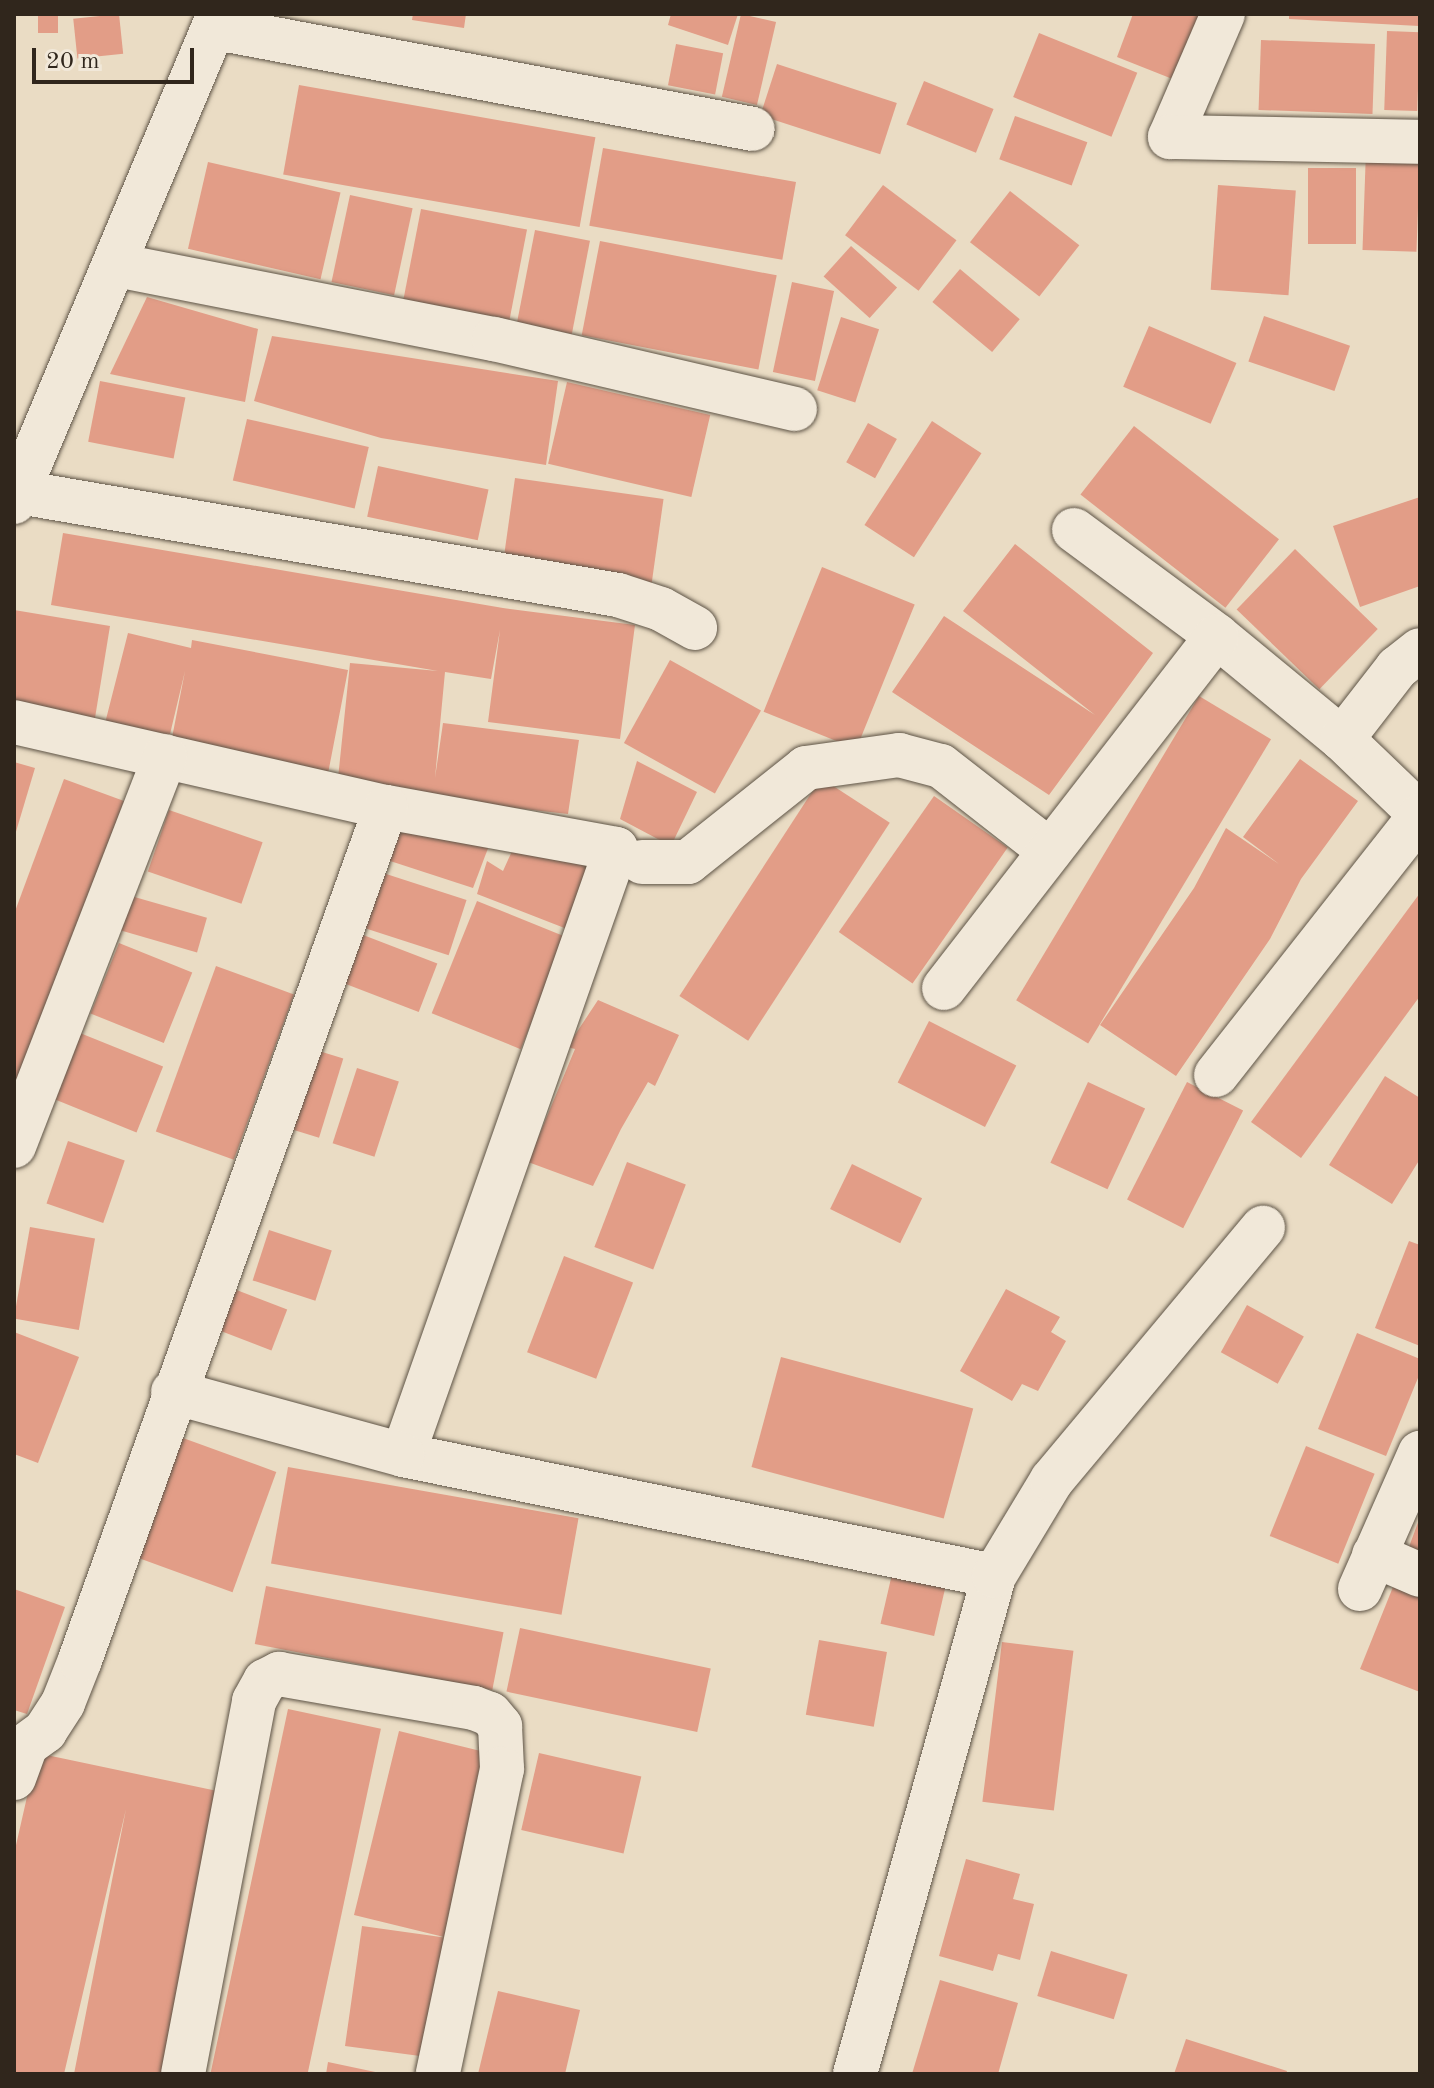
<!DOCTYPE html>
<html>
<head>
<meta charset="utf-8">
<style>
  body { margin:0 }
  #map { position:relative; width:1434px; height:2088px; overflow:hidden; background:#eadcc4; font-family:"Old Standard TT",serif }
  div>[style] { position:absolute }
  .building>* { inset:0; background:#e29d87; transform-origin:0 0 }
  .roads { filter:drop-shadow(0 0 2px #5e5446) drop-shadow(0 0 2px #5e5446) }
  .minor>* { height:44px; margin:-22px; padding:0 22px; transform-origin:22px; border-radius:22px; background:#f1e8d9 }
  span { translate:-50% -50%; white-space:nowrap; text-align:center; line-height:1.15; -webkit-text-stroke:8px #f1e8d9; paint-order:stroke }
  .frame { position:absolute; inset:0; border:16px solid #30261c; pointer-events:none }
  .scale { position:absolute; left:32px; top:48px; width:162px; height:36px; box-sizing:border-box; border:4px solid #30261c; border-top:0; padding-left:10px; font-size:24px; line-height:28px; white-space:nowrap; color:#30261c; -webkit-text-stroke:6px #f1e8d9; paint-order:stroke }
</style>
</head>
<body>
<div id="map">
  <div class="building">
    <i style="left:38px;top:14px;width:20px;height:19px"></i>
    <i style="left:119px;top:14px;width:40px;height:46px;rotate:84deg"></i>
    <i style="clip-path:polygon(413px 14px,466px 14px,464px 28px,412px 20px)"></i>
    <i style="clip-path:polygon(671px 14px,738px 14px,728px 45px,668px 25px)"></i>
    <i style="left:741px;top:14px;width:36px;height:85px;rotate:13deg"></i>
    <i style="clip-path:polygon(1133px 14px,1201px 14px,1175px 80px,1117px 57px)"></i>
    <i style="clip-path:polygon(1289px 14px,1419px 14px,1419px 26px,1289px 19px)"></i>
    <i style="left:1387px;top:31px;width:33px;height:79px;rotate:2deg"></i>
    <i style="left:1039px;top:33px;width:106px;height:69px;rotate:22deg"></i>
    <i style="left:1261px;top:40px;width:114px;height:70px;rotate:2deg"></i>
    <i style="left:676px;top:44px;width:48px;height:42px;rotate:11deg"></i>
    <i style="left:777px;top:64px;width:126px;height:54px;rotate:18deg"></i>
    <i style="left:924px;top:81px;width:75px;height:47px;rotate:22deg"></i>
    <i style="left:299px;top:85px;width:301px;height:91px;rotate:10deg"></i>
    <i style="left:1015px;top:116px;width:77px;height:46px;rotate:20deg"></i>
    <i style="left:603px;top:148px;width:196px;height:79px;rotate:10deg"></i>
    <i style="left:1366px;top:150px;width:54px;height:100px;rotate:2deg"></i>
    <i style="left:208px;top:162px;width:136px;height:89px;rotate:13deg"></i>
    <i style="left:1308px;top:168px;width:48px;height:76px"></i>
    <i style="left:883px;top:185px;width:92px;height:63px;rotate:37deg"></i>
    <i style="left:1218px;top:185px;width:78px;height:105px;rotate:4deg"></i>
    <i style="left:1010px;top:191px;width:88px;height:65px;rotate:38deg"></i>
    <i style="left:350px;top:195px;width:64px;height:89px;rotate:12deg"></i>
    <i style="left:421px;top:209px;width:108px;height:100px;rotate:11deg"></i>
    <i style="left:535px;top:230px;width:56px;height:95px;rotate:11deg"></i>
    <i style="left:600px;top:241px;width:180px;height:96px;rotate:11deg"></i>
    <i style="left:851px;top:246px;width:62px;height:41px;rotate:42deg"></i>
    <i style="left:960px;top:269px;width:78px;height:43px;rotate:40deg"></i>
    <i style="left:792px;top:282px;width:43px;height:92px;rotate:12deg"></i>
    <i style="clip-path:polygon(147px 297px,258px 329px,245px 402px,110px 374px)"></i>
    <i style="left:1264px;top:316px;width:91px;height:48px;rotate:19deg"></i>
    <i style="left:841px;top:317px;width:40px;height:77px;rotate:18deg"></i>
    <i style="left:1149px;top:326px;width:95px;height:66px;rotate:23deg"></i>
    <i style="clip-path:polygon(272px 336px,558px 381px,546px 465px,381px 438px,254px 401px)"></i>
    <i style="left:100px;top:381px;width:87px;height:62px;rotate:11deg"></i>
    <i style="left:567px;top:382px;width:147px;height:84px;rotate:13deg"></i>
    <i style="left:247px;top:419px;width:125px;height:63px;rotate:13deg"></i>
    <i style="left:932px;top:421px;width:59px;height:124px;rotate:33deg"></i>
    <i style="left:868px;top:423px;width:33px;height:45px;rotate:29deg"></i>
    <i style="left:1134px;top:426px;width:184px;height:87px;rotate:38deg"></i>
    <i style="left:378px;top:466px;width:113px;height:52px;rotate:12deg"></i>
    <i style="left:515px;top:478px;width:150px;height:85px;rotate:8deg"></i>
    <i style="clip-path:polygon(1420px 497px,1420px 586px,1360px 607px,1333px 526px)"></i>
    <i style="clip-path:polygon(63px 533px,503px 608px,635px 625px,620px 739px,488px 722px,500px 630px,491px 679px,445px 672px,435px 778px,443px 723px,579px 740px,568px 814px,337px 788px,350px 663px,438px 671px,51px 605px)"></i>
    <i style="clip-path:polygon(1015px 544px,1153px 653px,1049px 795px,892px 692px,944px 616px,1095px 715px,963px 611px)"></i>
    <i style="left:1295px;top:549px;width:115px;height:84px;rotate:44deg"></i>
    <i style="left:822px;top:567px;width:100px;height:156px;rotate:22deg"></i>
    <i style="clip-path:polygon(14px 610px,110px 626px,94px 724px,14px 711px)"></i>
    <i style="clip-path:polygon(128px 633px,191px 648px,192px 640px,348px 670px,326px 784px,170px 748px,185px 671px,166px 751px,102px 735px)"></i>
    <i style="left:670px;top:660px;width:104px;height:95px;rotate:29deg"></i>
    <i style="left:1199px;top:696px;width:84px;height:355px;rotate:31deg"></i>
    <i style="clip-path:polygon(1300px 759px,1358px 801px,1301px 879px,1270px 939px,1176px 1076px,1100px 1025px,1194px 888px,1226px 828px,1279px 864px,1243px 837px)"></i>
    <i style="clip-path:polygon(637px 761px,697px 792px,671px 846px,620px 819px)"></i>
    <i style="clip-path:polygon(14px 762px,35px 768px,15px 835px,14px 835px)"></i>
    <i style="left:821px;top:778px;width:82px;height:260px;rotate:33deg"></i>
    <i style="clip-path:polygon(64px 779px,124px 801px,14px 1093px,14px 914px)"></i>
    <i style="left:934px;top:796px;width:90px;height:166px;rotate:35deg"></i>
    <i style="left:169px;top:810px;width:99px;height:65px;rotate:19deg"></i>
    <i style="clip-path:polygon(396px 824px,490px 843px,473px 888px,384px 859px)"></i>
    <i style="clip-path:polygon(513px 849px,592px 863px,567px 929px,477px 894px,487px 861px,503px 871px)"></i>
    <i style="left:380px;top:872px;width:91px;height:58px;rotate:18deg"></i>
    <i style="clip-path:polygon(1420px 893px,1420px 996px,1301px 1158px,1251px 1122px)"></i>
    <i style="left:131px;top:896px;width:79px;height:36px;rotate:16deg"></i>
    <i style="left:477px;top:901px;width:96px;height:121px;rotate:22deg"></i>
    <i style="left:358px;top:933px;width:85px;height:52px;rotate:21deg"></i>
    <i style="left:119px;top:943px;width:79px;height:76px;rotate:22deg"></i>
    <i style="left:216px;top:966px;width:83px;height:176px;rotate:20deg"></i>
    <i style="clip-path:polygon(598px 1000px,679px 1035px,655px 1086px,648px 1082px,621px 1129px,593px 1186px,528px 1162px,575px 1049px,567px 1047px)"></i>
    <i style="left:929px;top:1021px;width:98px;height:69px;rotate:27deg"></i>
    <i style="left:75px;top:1031px;width:95px;height:71px;rotate:22deg"></i>
    <i style="left:306px;top:1047px;width:39px;height:83px;rotate:17deg"></i>
    <i style="left:357px;top:1068px;width:44px;height:79px;rotate:18deg"></i>
    <i style="clip-path:polygon(1385px 1076px,1420px 1098px,1420px 1159px,1392px 1204px,1329px 1165px)"></i>
    <i style="left:1088px;top:1082px;width:63px;height:89px;rotate:25deg"></i>
    <i style="left:1187px;top:1082px;width:63px;height:132px;rotate:27deg"></i>
    <i style="left:68px;top:1141px;width:60px;height:66px;rotate:19deg"></i>
    <i style="left:627px;top:1162px;width:63px;height:91px;rotate:21deg"></i>
    <i style="left:852px;top:1164px;width:78px;height:50px;rotate:26deg"></i>
    <i style="left:30px;top:1227px;width:66px;height:93px;rotate:10deg"></i>
    <i style="left:269px;top:1230px;width:66px;height:53px;rotate:18deg"></i>
    <i style="clip-path:polygon(1409px 1241px,1420px 1245px,1420px 1346px,1375px 1328px)"></i>
    <i style="left:564px;top:1256px;width:74px;height:103px;rotate:21deg"></i>
    <i style="left:234px;top:1289px;width:57px;height:44px;rotate:21deg"></i>
    <i style="clip-path:polygon(1006px 1289px,1060px 1317px,1051px 1332px,1066px 1341px,1038px 1391px,1022px 1384px,1012px 1401px,960px 1371px)"></i>
    <i style="left:1247px;top:1305px;width:65px;height:54px;rotate:29deg"></i>
    <i style="clip-path:polygon(14px 1332px,79px 1357px,38px 1463px,14px 1454px)"></i>
    <i style="clip-path:polygon(1357px 1333px,1420px 1359px,1420px 1373px,1386px 1456px,1318px 1429px)"></i>
    <i style="left:781px;top:1357px;width:199px;height:114px;rotate:15deg"></i>
    <i style="left:172px;top:1434px;width:111px;height:128px;rotate:20deg"></i>
    <i style="left:1306px;top:1446px;width:74px;height:97px;rotate:22deg"></i>
    <i style="left:288px;top:1467px;width:295px;height:98px;rotate:10deg"></i>
    <i style="clip-path:polygon(1420px 1517px,1420px 1560px,1406px 1555px)"></i>
    <i style="left:892px;top:1574px;width:55px;height:51px;rotate:13deg"></i>
    <i style="left:266px;top:1586px;width:242px;height:59px;rotate:11deg"></i>
    <i style="clip-path:polygon(1393px 1587px,1420px 1598px,1420px 1692px,1360px 1669px)"></i>
    <i style="clip-path:polygon(14px 1589px,65px 1607px,27px 1714px,14px 1710px)"></i>
    <i style="left:520px;top:1628px;width:195px;height:65px;rotate:12deg"></i>
    <i style="left:819px;top:1640px;width:69px;height:76px;rotate:10deg"></i>
    <i style="left:1002px;top:1642px;width:72px;height:161px;rotate:7deg"></i>
    <i style="left:288px;top:1709px;width:95px;height:373px;rotate:12deg"></i>
    <i style="clip-path:polygon(399px 1731px,497px 1755px,435px 2058px,345px 2046px,362px 1926px,448px 1938px,354px 1915px)"></i>
    <i style="clip-path:polygon(37px 1753px,222px 1792px,165px 2074px,74px 2074px,126px 1809px,64px 2074px,14px 2074px,14px 1854px)"></i>
    <i style="left:539px;top:1753px;width:105px;height:79px;rotate:13deg"></i>
    <i style="clip-path:polygon(966px 1859px,1020px 1874px,1013px 1899px,1034px 1904px,1020px 1960px,998px 1954px,993px 1971px,939px 1956px)"></i>
    <i style="left:1051px;top:1951px;width:80px;height:47px;rotate:17deg"></i>
    <i style="clip-path:polygon(940px 1980px,1018px 2003px,998px 2074px,912px 2074px)"></i>
    <i style="clip-path:polygon(498px 1991px,580px 2010px,565px 2074px,478px 2074px)"></i>
    <i style="clip-path:polygon(1186px 2039px,1287px 2071px,1286px 2074px,1174px 2074px)"></i>
    <i style="clip-path:polygon(328px 2062px,380px 2073px,380px 2074px,326px 2074px)"></i>
  </div>
  <div class="roads">
    <div class="minor">
      <i style="left:1223px;top:14px;width:134px;rotate:113.3deg"></i>
      <i style="left:1170px;top:137px;width:250px;rotate:1.1deg"></i>
      <i style="left:216px;top:28px;width:546px;rotate:10.65deg"></i>
      <i style="left:116px;top:265px;width:385px;rotate:11.1deg"></i>
      <i style="left:494px;top:339px;width:309px;rotate:13.1deg"></i>
      <i style="left:19px;top:492px;width:608px;rotate:9.76deg"></i>
      <i style="left:618px;top:595px;width:45px;rotate:18deg"></i>
      <i style="left:661px;top:609px;width:39px;rotate:29deg"></i>
      <i style="left:14px;top:502px;width:529px;rotate:-67.21deg"></i>
      <i style="left:1074px;top:530px;width:178px;rotate:36.5deg"></i>
      <i style="left:1217px;top:636px;width:162px;rotate:39.5deg"></i>
      <i style="left:1342px;top:739px;width:108px;rotate:43.9deg"></i>
      <i style="left:14px;top:722px;width:382px;rotate:12.9deg"></i>
      <i style="left:386px;top:807px;width:234px;rotate:10.3deg"></i>
      <i style="left:616px;top:849px;width:642px;rotate:109.37deg"></i>
      <i style="left:403px;top:1455px;width:603px;rotate:11.57deg"></i>
      <i style="left:994px;top:1576px;width:517px;rotate:105.6deg"></i>
      <i style="left:1342px;top:739px;width:90px;rotate:-52.2deg"></i>
      <i style="left:1397px;top:668px;width:29px;rotate:-38deg"></i>
      <i style="left:642px;top:862px;width:46px"></i>
      <i style="left:688px;top:862px;width:151px;rotate:-38.5deg"></i>
      <i style="left:806px;top:768px;width:94px;rotate:-8deg"></i>
      <i style="left:899px;top:755px;width:43px;rotate:14.7deg"></i>
      <i style="left:941px;top:766px;width:138px;rotate:37.9deg"></i>
      <i style="left:944px;top:988px;width:445px;rotate:-52.2deg"></i>
      <i style="left:1216px;top:1075px;width:330px;rotate:-51.8deg"></i>
      <i style="left:14px;top:1146px;width:418px;rotate:-68.8deg"></i>
      <i style="left:173px;top:1392px;width:238px;rotate:15.3deg"></i>
      <i style="left:1374px;top:1555px;width:50px;rotate:23.5deg"></i>
      <i style="left:994px;top:1576px;width:112px;rotate:-58.9deg"></i>
      <i style="left:1052px;top:1480px;width:329px;rotate:-50.1deg"></i>
      <i style="left:1360px;top:1589px;width:149px;rotate:-66.2deg"></i>
      <i style="left:14px;top:1778px;width:35px;rotate:-70deg"></i>
      <i style="left:26px;top:1745px;width:24px;rotate:-36deg"></i>
      <i style="left:45px;top:1731px;width:33px;rotate:-57deg"></i>
      <i style="left:63px;top:1703px;width:46px;rotate:-68.4deg"></i>
      <i style="left:80px;top:1660px;width:906px;rotate:-70.27deg"></i>
      <i style="left:183px;top:2074px;width:380px;rotate:-79.2deg"></i>
      <i style="left:254px;top:1701px;width:23px;rotate:-61deg"></i>
      <i style="left:265px;top:1681px;width:16px;rotate:-27deg"></i>
      <i style="left:279px;top:1674px;width:198px;rotate:9.9deg"></i>
      <i style="left:474px;top:1708px;width:17px;rotate:21deg"></i>
      <i style="left:490px;top:1714px;width:16px;rotate:50deg"></i>
      <i style="left:500px;top:1726px;width:43px;rotate:87.3deg"></i>
      <i style="left:502px;top:1769px;width:312px;rotate:101.9deg"></i>
    </div>
  </div>
  <div class="frame"></div>
  <div class="scale">20 m</div>
</div>
</body>
</html>
